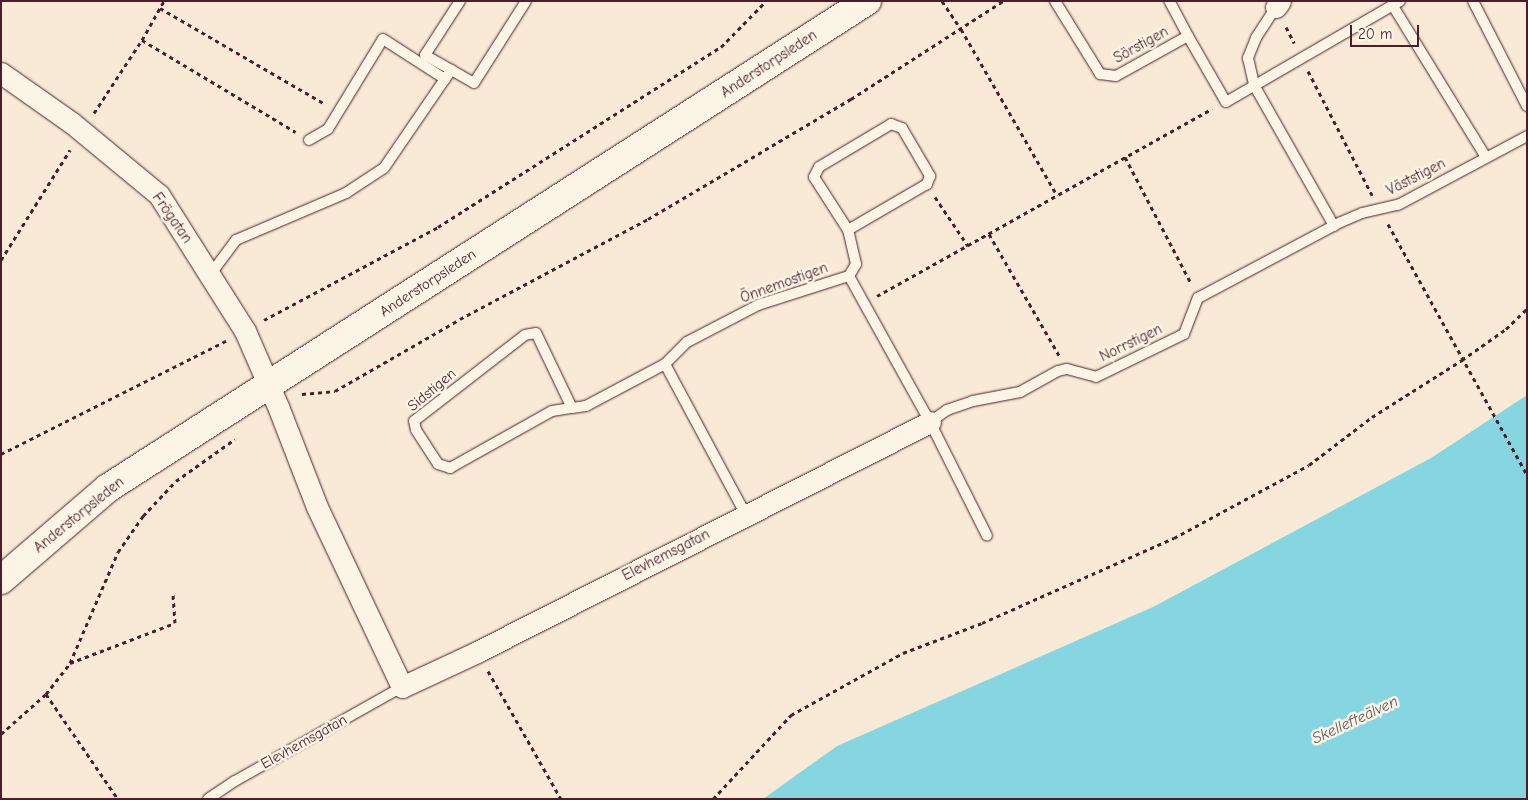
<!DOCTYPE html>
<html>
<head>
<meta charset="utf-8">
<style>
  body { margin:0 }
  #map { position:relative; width:1528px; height:800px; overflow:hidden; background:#f8ead6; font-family:"Comic Neue",sans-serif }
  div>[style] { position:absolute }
  .water>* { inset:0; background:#86d6e1 }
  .path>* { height:3px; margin-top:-1.5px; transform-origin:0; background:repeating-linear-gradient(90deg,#4a1f2b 0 4px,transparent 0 8px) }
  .roads { filter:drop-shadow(0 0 1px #4a1f2b) drop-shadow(0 0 1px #4a1f2b) }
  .service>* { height:10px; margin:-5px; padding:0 5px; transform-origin:5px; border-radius:5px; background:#fcf5e5 }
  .minor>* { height:21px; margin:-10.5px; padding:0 10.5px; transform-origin:10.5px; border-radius:10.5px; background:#fcf5e5 }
  .secondary>* { height:28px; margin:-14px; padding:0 14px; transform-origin:14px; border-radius:14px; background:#fcf5e5 }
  span { translate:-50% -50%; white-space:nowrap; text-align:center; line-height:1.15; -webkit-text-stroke:5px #fcf5e5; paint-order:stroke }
  .street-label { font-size:15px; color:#4a1f2b }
  .water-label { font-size:16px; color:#5c5662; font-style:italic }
  .frame { position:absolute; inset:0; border:2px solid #4a1f2b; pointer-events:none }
  .scale { position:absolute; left:1350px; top:25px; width:69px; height:22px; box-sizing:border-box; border:2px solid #4a1f2b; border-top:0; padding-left:6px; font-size:15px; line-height:18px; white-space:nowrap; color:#4a1f2b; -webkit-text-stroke:4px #fcf5e5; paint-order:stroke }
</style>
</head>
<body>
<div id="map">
  <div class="water">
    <i style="clip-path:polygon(1527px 395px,1527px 799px,763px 799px,837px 746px,1153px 607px,1431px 458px)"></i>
  </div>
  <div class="path">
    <i style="left:942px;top:1px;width:34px;rotate:56deg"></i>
    <i style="left:961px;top:29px;width:192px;rotate:60deg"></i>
    <i style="left:160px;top:8px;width:191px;rotate:30.2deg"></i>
    <i style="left:1286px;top:27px;width:18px;rotate:63deg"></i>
    <i style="left:142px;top:40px;width:179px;rotate:30.9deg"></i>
    <i style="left:1308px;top:71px;width:140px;rotate:62.7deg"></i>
    <i style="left:94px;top:113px;width:87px;rotate:-56.7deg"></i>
    <i style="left:142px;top:40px;width:45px;rotate:-60.6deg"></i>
    <i style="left:1125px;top:157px;width:142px;rotate:62.4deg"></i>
    <i style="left:935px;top:197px;width:59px;rotate:56deg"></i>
    <i style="left:1388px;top:224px;width:287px;rotate:61deg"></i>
    <i style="left:989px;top:234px;width:140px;rotate:60deg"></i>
    <i style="left:1px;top:260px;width:130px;rotate:-57.9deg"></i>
    <i style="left:877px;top:296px;width:384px;rotate:-29.2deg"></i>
    <i style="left:264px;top:320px;width:197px;rotate:-28.1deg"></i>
    <i style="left:438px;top:227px;width:335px;rotate:-32.5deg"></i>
    <i style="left:721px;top:47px;width:64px;rotate:-45.6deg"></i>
    <i style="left:302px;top:394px;width:33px;rotate:-5deg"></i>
    <i style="left:335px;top:391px;width:144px;rotate:-29.9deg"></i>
    <i style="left:460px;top:319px;width:213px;rotate:-28deg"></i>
    <i style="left:648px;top:219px;width:236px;rotate:-30.6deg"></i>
    <i style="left:851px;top:99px;width:181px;rotate:-32.8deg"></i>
    <i style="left:1px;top:454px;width:252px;rotate:-26.7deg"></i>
    <i style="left:70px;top:663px;width:112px;rotate:-20.9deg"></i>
    <i style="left:175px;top:623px;width:30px;rotate:-94deg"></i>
    <i style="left:488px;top:671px;width:147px;rotate:60.3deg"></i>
    <i style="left:46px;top:694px;width:127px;rotate:55.6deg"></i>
    <i style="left:1px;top:734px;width:60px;rotate:-41.6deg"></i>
    <i style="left:46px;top:694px;width:39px;rotate:-52deg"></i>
    <i style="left:70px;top:663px;width:121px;rotate:-66.6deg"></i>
    <i style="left:118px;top:552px;width:44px;rotate:-55.2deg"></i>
    <i style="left:143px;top:516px;width:48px;rotate:-46.7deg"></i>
    <i style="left:176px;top:481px;width:72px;rotate:-35.4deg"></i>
    <i style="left:713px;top:799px;width:115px;rotate:-47.1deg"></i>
    <i style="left:791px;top:715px;width:128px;rotate:-29deg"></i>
    <i style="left:903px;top:653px;width:85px;rotate:-20.8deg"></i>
    <i style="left:982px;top:623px;width:210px;rotate:-23.9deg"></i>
    <i style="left:1174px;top:538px;width:153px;rotate:-28.4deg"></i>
    <i style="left:1309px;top:465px;width:79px;rotate:-37.3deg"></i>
    <i style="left:1372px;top:417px;width:107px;rotate:-32.3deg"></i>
    <i style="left:1462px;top:360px;width:54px;rotate:-35.2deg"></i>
    <i style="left:1506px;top:329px;width:29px;rotate:-44deg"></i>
  </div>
  <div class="roads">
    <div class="service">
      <i style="left:460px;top:1px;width:64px;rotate:122.9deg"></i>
      <i style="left:425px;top:55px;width:56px;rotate:29.7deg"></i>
      <i style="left:474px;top:83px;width:97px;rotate:-57.6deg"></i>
      <i style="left:1055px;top:1px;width:86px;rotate:58.3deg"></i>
      <i style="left:1100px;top:74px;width:16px;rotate:7deg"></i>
      <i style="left:1116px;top:76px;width:82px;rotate:-29.1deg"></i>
      <i style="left:1188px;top:36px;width:40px;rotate:-118deg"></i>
      <i style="left:1473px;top:1px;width:118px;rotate:62.8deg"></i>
      <i style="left:1393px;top:6px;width:177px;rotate:58.4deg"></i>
      <i style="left:1276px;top:7px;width:37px;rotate:123deg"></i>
      <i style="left:1256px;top:38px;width:22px;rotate:112deg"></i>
      <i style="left:1248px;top:58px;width:28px;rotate:77deg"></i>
      <i style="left:1254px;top:85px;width:162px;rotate:60.4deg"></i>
      <i style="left:1188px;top:36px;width:76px;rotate:60.1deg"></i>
      <i style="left:1226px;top:102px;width:201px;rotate:-30.1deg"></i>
      <i style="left:309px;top:140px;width:22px;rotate:-30deg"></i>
      <i style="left:328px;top:129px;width:105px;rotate:-58.6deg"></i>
      <i style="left:383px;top:39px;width:74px;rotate:32.8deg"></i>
      <i style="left:210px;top:275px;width:44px;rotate:-53.4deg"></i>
      <i style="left:236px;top:240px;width:120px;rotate:-23.1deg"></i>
      <i style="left:346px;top:193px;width:45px;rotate:-33.3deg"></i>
      <i style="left:384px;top:168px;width:119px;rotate:-55.6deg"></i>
      <i style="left:849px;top:276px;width:167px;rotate:61deg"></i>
      <i style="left:930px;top:422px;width:127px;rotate:63.4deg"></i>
      <i style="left:665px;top:364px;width:171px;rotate:61.8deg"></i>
      <i style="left:572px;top:408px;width:83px;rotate:-115.6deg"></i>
      <i style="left:536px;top:333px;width:11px;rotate:170deg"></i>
      <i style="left:525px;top:335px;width:140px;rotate:142.2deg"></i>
      <i style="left:414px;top:421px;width:9px;rotate:77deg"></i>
      <i style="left:416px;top:430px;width:40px;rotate:57.1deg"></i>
      <i style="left:438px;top:464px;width:13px;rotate:18deg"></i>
      <i style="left:450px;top:468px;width:117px;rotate:-29.2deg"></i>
      <i style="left:552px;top:411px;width:20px;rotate:-9deg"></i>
      <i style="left:572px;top:408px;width:14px;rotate:-8deg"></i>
      <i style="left:586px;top:406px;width:89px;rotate:-28deg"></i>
      <i style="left:665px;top:364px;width:31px;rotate:-45deg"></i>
      <i style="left:687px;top:342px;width:80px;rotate:-27.5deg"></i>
      <i style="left:758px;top:305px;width:96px;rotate:-17.7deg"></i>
      <i style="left:849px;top:276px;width:14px;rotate:-60deg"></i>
      <i style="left:856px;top:264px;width:35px;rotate:-103deg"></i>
      <i style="left:848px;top:230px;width:63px;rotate:-122.7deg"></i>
      <i style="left:814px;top:177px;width:11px;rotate:-63deg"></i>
      <i style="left:819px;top:167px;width:84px;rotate:-30.8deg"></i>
      <i style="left:891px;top:124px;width:12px;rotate:20deg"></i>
      <i style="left:902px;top:128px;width:56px;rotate:59.7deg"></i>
      <i style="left:930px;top:176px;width:9px;rotate:111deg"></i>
      <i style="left:927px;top:184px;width:91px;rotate:149.8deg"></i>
      <i style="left:930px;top:422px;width:21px;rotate:-35deg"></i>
      <i style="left:947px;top:410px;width:28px;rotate:-19deg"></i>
      <i style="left:973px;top:401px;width:48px;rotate:-10.8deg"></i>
      <i style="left:1020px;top:392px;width:43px;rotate:-28.9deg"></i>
      <i style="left:1058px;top:371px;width:9px;rotate:-13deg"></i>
      <i style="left:1067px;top:369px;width:30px;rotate:15deg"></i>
      <i style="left:1096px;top:377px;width:98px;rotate:-26deg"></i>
      <i style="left:1184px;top:334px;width:39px;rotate:-69deg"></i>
      <i style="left:1198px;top:298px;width:162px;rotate:-28deg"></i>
      <i style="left:1341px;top:222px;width:23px;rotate:-23deg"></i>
      <i style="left:1362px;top:213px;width:37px;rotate:-13deg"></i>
      <i style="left:1398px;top:205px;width:146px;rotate:-28.1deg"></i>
      <i style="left:208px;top:799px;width:32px;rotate:-34deg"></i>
      <i style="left:235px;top:781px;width:192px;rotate:-29.4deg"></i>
    </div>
    <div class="minor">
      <i style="left:1276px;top:7px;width:7px;rotate:-56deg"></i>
      <i style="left:1px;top:73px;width:87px;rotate:35.2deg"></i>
      <i style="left:72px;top:123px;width:113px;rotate:39.6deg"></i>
      <i style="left:159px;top:195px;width:161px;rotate:57.7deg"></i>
      <i style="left:245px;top:331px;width:85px;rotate:66.4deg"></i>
      <i style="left:279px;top:409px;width:105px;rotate:68.8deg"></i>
      <i style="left:317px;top:507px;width:199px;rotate:64.7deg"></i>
      <i style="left:402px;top:687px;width:83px;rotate:-25deg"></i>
      <i style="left:477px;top:652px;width:508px;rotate:-26.92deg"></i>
    </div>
    <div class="secondary">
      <i style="left:1px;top:580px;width:141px;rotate:-40.7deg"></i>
      <i style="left:108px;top:488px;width:902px;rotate:-32.69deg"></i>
    </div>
  </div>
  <div class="street-label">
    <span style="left:1141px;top:45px;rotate:-29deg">Sörstigen</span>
    <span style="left:769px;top:64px;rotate:-33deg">Anderstorpsleden</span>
    <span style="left:1416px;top:177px;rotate:-27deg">Väststigen</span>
    <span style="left:172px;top:218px;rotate:55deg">Frögatan</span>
    <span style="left:428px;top:283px;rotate:-33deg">Anderstorpsleden</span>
    <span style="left:784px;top:283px;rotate:-20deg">Önnemostigen</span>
    <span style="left:1131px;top:343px;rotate:-26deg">Norrstigen</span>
    <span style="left:432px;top:390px;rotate:-40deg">Sidstigen</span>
    <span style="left:79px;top:515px;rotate:-39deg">Anderstorpsleden</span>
    <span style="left:666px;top:555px;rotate:-27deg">Elevhemsgatan</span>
    <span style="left:304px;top:742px;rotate:-29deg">Elevhemsgatan</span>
  </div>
  <div class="water-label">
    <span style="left:1355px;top:720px;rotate:-25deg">Skellefteälven</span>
  </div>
  <div class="frame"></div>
  <div class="scale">20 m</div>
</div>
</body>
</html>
